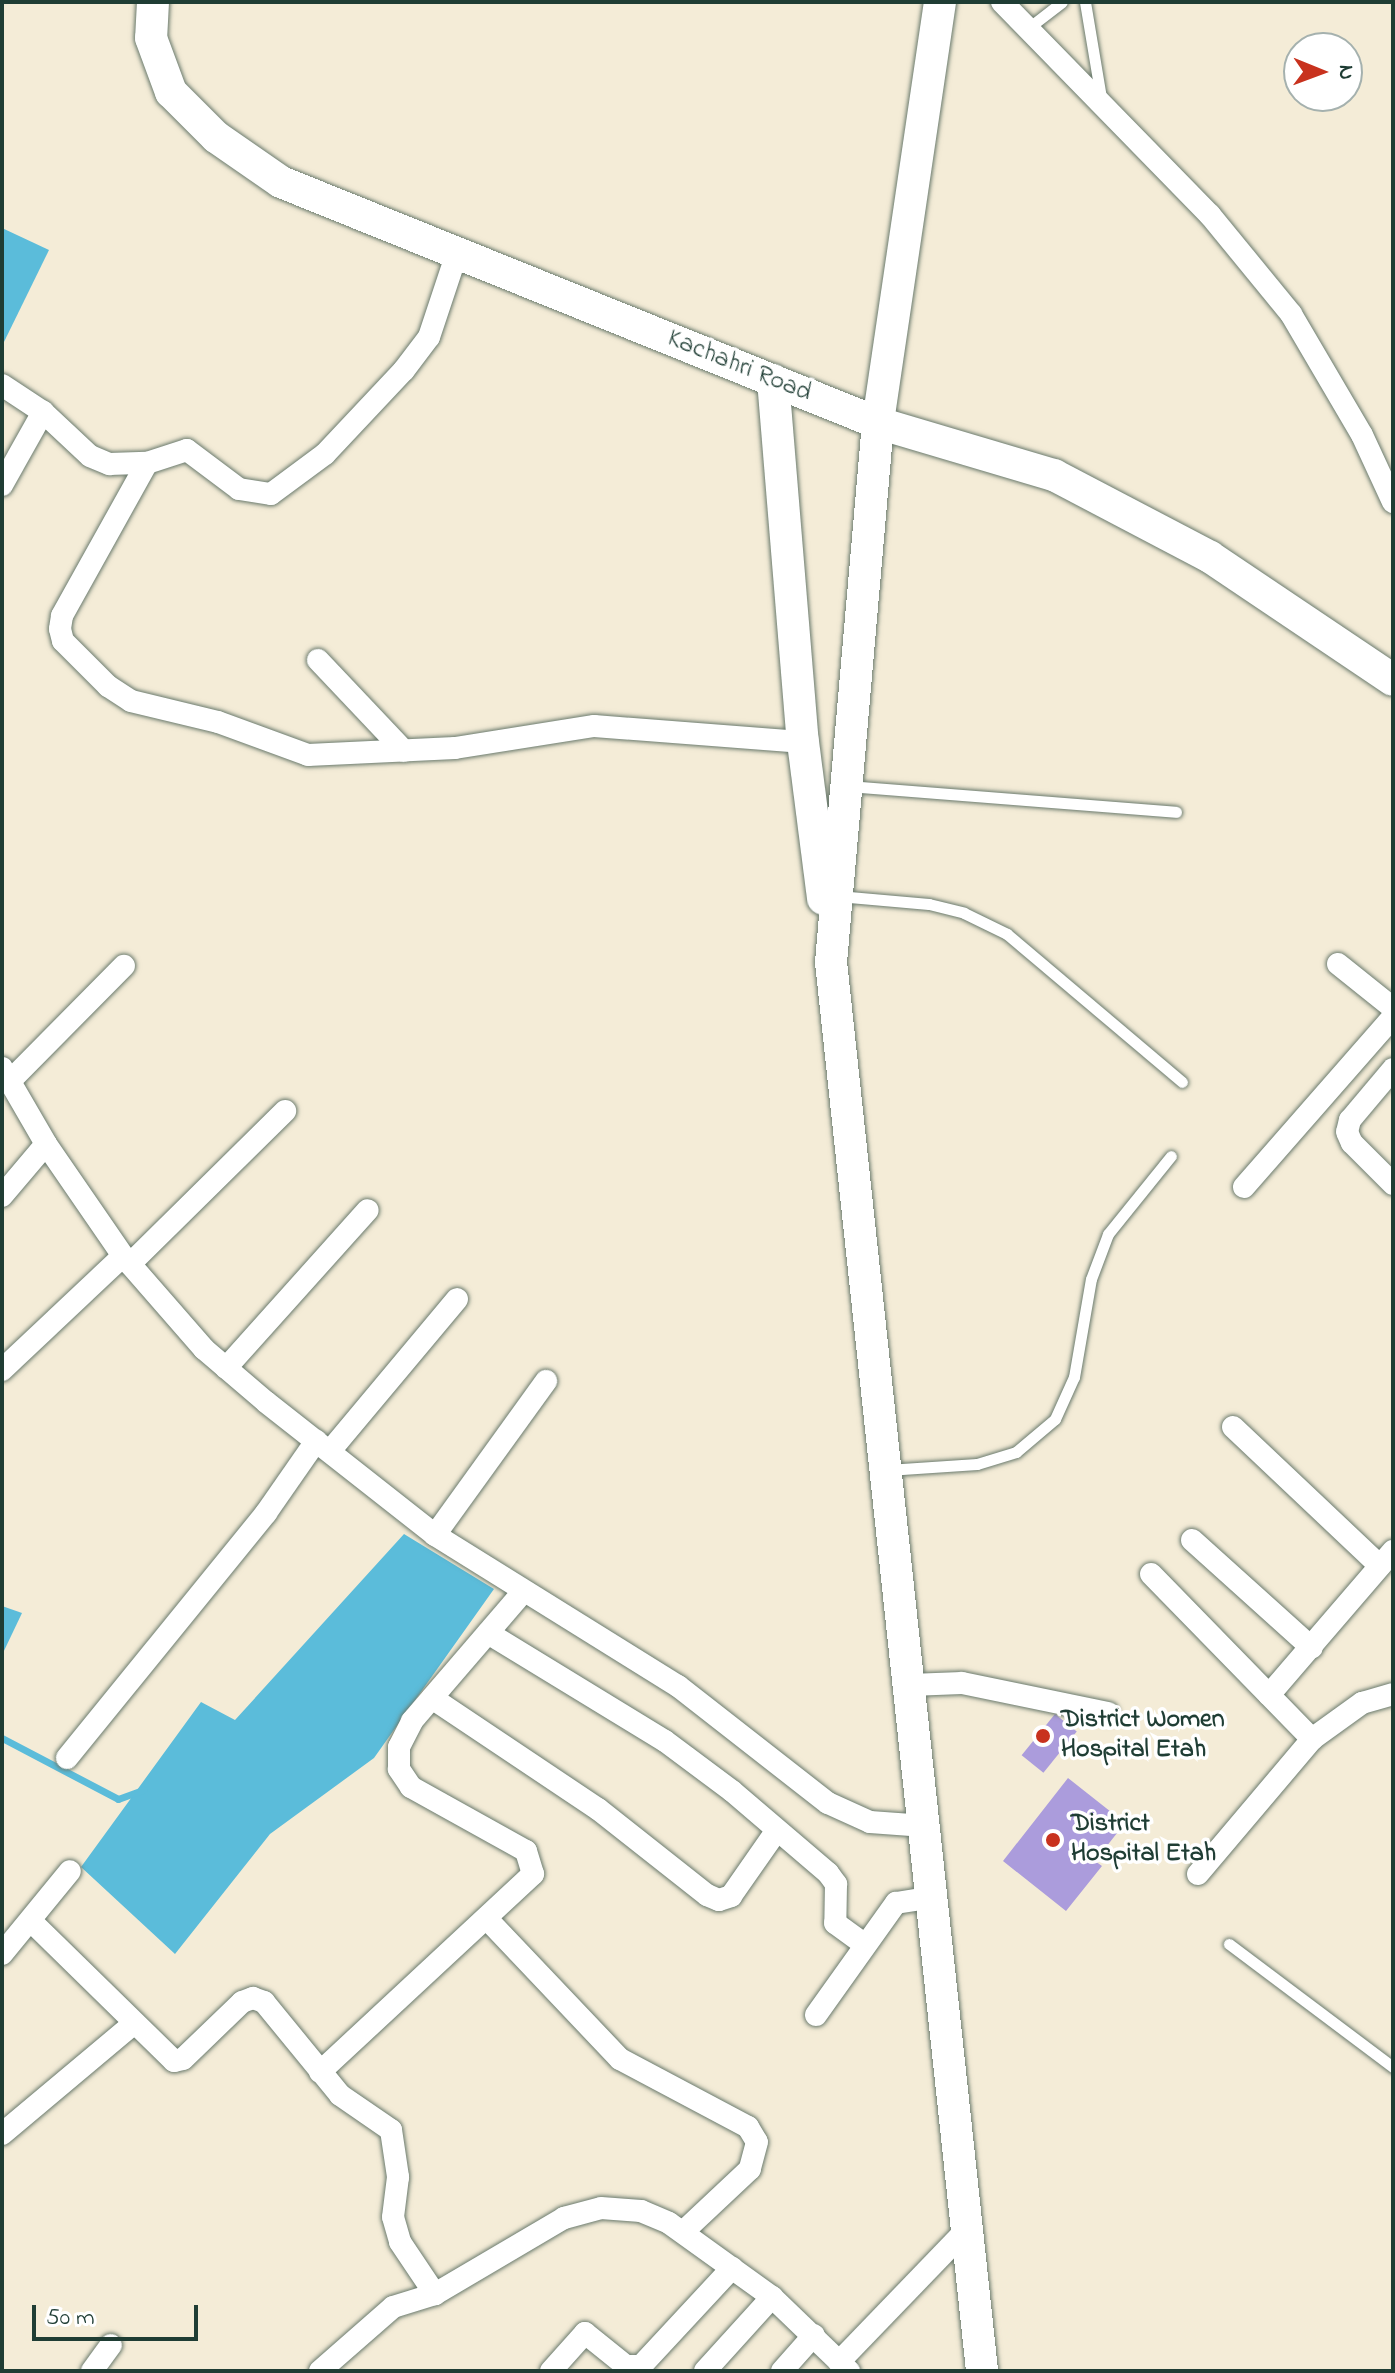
<!DOCTYPE html>
<html>
<head>
<meta charset="utf-8">
<style>
  body { margin:0 }
  #map { position:relative; width:1395px; height:2373px; overflow:hidden; background:#f4ecd7; font-family:"Indie Flower",sans-serif }
  div>[style] { position:absolute }
  .water>* { inset:0; background:#5bbcda }
  .stream>* { height:7px; margin:-3.5px; padding:0 3.5px; transform-origin:3.5px; border-radius:3.5px; background:#5bbcda }
  .building>* { inset:0; background:#ab9cdc; transform-origin:0 0 }
  .roads { filter:drop-shadow(0 0 2px #6a7a6d) drop-shadow(0 0 2px #6a7a6d) }
  .lane>* { height:11px; margin:-5.5px; padding:0 5.5px; transform-origin:5.5px; border-radius:5.5px; background:#fff }
  .street>* { height:22px; margin:-11px; padding:0 11px; transform-origin:11px; border-radius:11px; background:#fff }
  .secondary>* { height:32px; margin:-16px; padding:0 16px; transform-origin:16px; border-radius:16px; background:#fff }
  .dots>* { width:22px; height:22px; translate:-50% -50%; box-sizing:border-box; border:4px solid #fff; border-radius:50% }
  span { translate:-50% -50%; white-space:nowrap; text-align:center; line-height:1.15; -webkit-text-stroke:7px #fff; paint-order:stroke }
  .street-label { font-size:26px; color:#1f3d34 }
  .poi-label { font-size:26px; color:#1f3d34; font-weight:700 }
  .left { translate:0 -50%; text-align:left }
  .frame { position:absolute; inset:0; border:4px solid #1f3d34; pointer-events:none }
  .north { position:absolute; left:1283px; top:32px; width:80px; height:80px; box-sizing:border-box; background:#fff; border:2px solid #a5b1ae; border-radius:50%; rotate:91deg; font-size:22px; font-weight:700; line-height:32px; text-align:center; color:#1f3d34 }
  .north::after { content:''; display:block; margin:auto; width:28px; height:36px; background:#c8321e; clip-path:polygon(50% 0,100% 100%,50% 72%,0 100%) }
  .scale { position:absolute; left:32px; top:2305px; width:166px; height:36px; box-sizing:border-box; border:4px solid #1f3d34; border-top:0; padding-left:10px; font-size:24px; line-height:28px; white-space:nowrap; color:#1f3d34; -webkit-text-stroke:6px #fff; paint-order:stroke }
</style>
</head>
<body>
<div id="map">
  <div class="water">
    <i style="clip-path:polygon(2px 228px,49px 250px,2px 346px)"></i>
    <i style="clip-path:polygon(404px 1534px,494px 1589px,374px 1758px,270px 1834px,175px 1954px,81px 1867px,201px 1702px,235px 1720px)"></i>
    <i style="clip-path:polygon(2px 1606px,22px 1613px,2px 1655px)"></i>
  </div>
  <div class="stream">
    <i style="left:2px;top:1738px;width:131px;rotate:27.7deg"></i>
    <i style="left:118px;top:1799px;width:27px;rotate:-20deg"></i>
  </div>
  <div class="building">
    <i style="left:1055px;top:1714px;width:28px;height:53px;rotate:39deg"></i>
    <i style="clip-path:polygon(1068px 1778px,1125px 1823px,1095px 1861px,1102px 1866px,1066px 1911px,1003px 1861px)"></i>
  </div>
  <div class="roads">
    <div class="lane">
      <i style="left:1085px;top:2px;width:97px;rotate:80.5deg"></i>
      <i style="left:1027px;top:29px;width:44px;rotate:-37.6deg"></i>
      <i style="left:847px;top:786px;width:330px;rotate:4.5deg"></i>
      <i style="left:838px;top:896px;width:91px;rotate:5deg"></i>
      <i style="left:929px;top:904px;width:36px;rotate:14deg"></i>
      <i style="left:964px;top:913px;width:48px;rotate:26deg"></i>
      <i style="left:1007px;top:934px;width:229px;rotate:40.2deg"></i>
      <i style="left:887px;top:1470px;width:90px;rotate:-3.8deg"></i>
      <i style="left:977px;top:1464px;width:41px;rotate:-17.1deg"></i>
      <i style="left:1016px;top:1452px;width:51px;rotate:-40.2deg"></i>
      <i style="left:1055px;top:1419px;width:46px;rotate:-65.7deg"></i>
      <i style="left:1074px;top:1377px;width:99px;rotate:-80.2deg"></i>
      <i style="left:1091px;top:1279px;width:48px;rotate:-69.3deg"></i>
      <i style="left:1108px;top:1234px;width:100px;rotate:-51.1deg"></i>
      <i style="left:1229px;top:1944px;width:205px;rotate:36.9deg"></i>
    </div>
    <div class="street">
      <i style="left:1002px;top:2px;width:298px;rotate:45.7deg"></i>
      <i style="left:1210px;top:215px;width:128px;rotate:50.7deg"></i>
      <i style="left:1291px;top:314px;width:140px;rotate:59.6deg"></i>
      <i style="left:1362px;top:435px;width:74px;rotate:65.2deg"></i>
      <i style="left:2px;top:385px;width:49px;rotate:33.4deg"></i>
      <i style="left:43px;top:412px;width:64px;rotate:43.1deg"></i>
      <i style="left:90px;top:456px;width:21px;rotate:23deg"></i>
      <i style="left:109px;top:464px;width:38px;rotate:-2deg"></i>
      <i style="left:147px;top:463px;width:42px;rotate:-18deg"></i>
      <i style="left:187px;top:450px;width:65px;rotate:36.9deg"></i>
      <i style="left:239px;top:489px;width:32px;rotate:9deg"></i>
      <i style="left:271px;top:494px;width:67px;rotate:-36.5deg"></i>
      <i style="left:325px;top:454px;width:115px;rotate:-46.8deg"></i>
      <i style="left:404px;top:370px;width:41px;rotate:-52.9deg"></i>
      <i style="left:429px;top:337px;width:89px;rotate:-71.6deg"></i>
      <i style="left:147px;top:463px;width:175px;rotate:119.1deg"></i>
      <i style="left:62px;top:616px;width:13px;rotate:99deg"></i>
      <i style="left:60px;top:629px;width:12px;rotate:76deg"></i>
      <i style="left:63px;top:641px;width:64px;rotate:45deg"></i>
      <i style="left:108px;top:686px;width:27px;rotate:33deg"></i>
      <i style="left:131px;top:701px;width:89px;rotate:13.6deg"></i>
      <i style="left:218px;top:722px;width:96px;rotate:20.1deg"></i>
      <i style="left:308px;top:755px;width:147px;rotate:-2.7deg"></i>
      <i style="left:455px;top:748px;width:141px;rotate:-9deg"></i>
      <i style="left:594px;top:726px;width:210px;rotate:4.4deg"></i>
      <i style="left:2px;top:485px;width:84px;rotate:-60.7deg"></i>
      <i style="left:318px;top:660px;width:125px;rotate:46.6deg"></i>
      <i style="left:1338px;top:964px;width:70px;rotate:38.7deg"></i>
      <i style="left:2px;top:1068px;width:88px;rotate:59.9deg"></i>
      <i style="left:46px;top:1144px;width:136px;rotate:55.5deg"></i>
      <i style="left:123px;top:1256px;width:123px;rotate:48.9deg"></i>
      <i style="left:204px;top:1349px;width:82px;rotate:40.5deg"></i>
      <i style="left:266px;top:1402px;width:215px;rotate:38.2deg"></i>
      <i style="left:435px;top:1535px;width:286px;rotate:31.9deg"></i>
      <i style="left:678px;top:1686px;width:190px;rotate:38deg"></i>
      <i style="left:828px;top:1803px;width:46px;rotate:24.3deg"></i>
      <i style="left:870px;top:1822px;width:55px;rotate:4.2deg"></i>
      <i style="left:1393px;top:1069px;width:67px;rotate:130.1deg"></i>
      <i style="left:1350px;top:1120px;width:12px;rotate:104deg"></i>
      <i style="left:1347px;top:1132px;width:12px;rotate:66deg"></i>
      <i style="left:1352px;top:1143px;width:58px;rotate:45deg"></i>
      <i style="left:10px;top:1081px;width:162px;rotate:-45.3deg"></i>
      <i style="left:1244px;top:1187px;width:226px;rotate:-48.8deg"></i>
      <i style="left:2px;top:1196px;width:68px;rotate:-49.8deg"></i>
      <i style="left:130px;top:1264px;width:218px;rotate:-44.6deg"></i>
      <i style="left:226px;top:1368px;width:212px;rotate:-48.1deg"></i>
      <i style="left:2px;top:1370px;width:166px;rotate:-43.3deg"></i>
      <i style="left:1233px;top:1427px;width:202px;rotate:43.4deg"></i>
      <i style="left:330px;top:1451px;width:198px;rotate:-50.1deg"></i>
      <i style="left:435px;top:1535px;width:190px;rotate:-54.2deg"></i>
      <i style="left:1192px;top:1540px;width:161px;rotate:42deg"></i>
      <i style="left:1151px;top:1574px;width:231px;rotate:45.7deg"></i>
      <i style="left:488px;top:1633px;width:207px;rotate:31.4deg"></i>
      <i style="left:665px;top:1741px;width:84px;rotate:36.7deg"></i>
      <i style="left:732px;top:1791px;width:126px;rotate:40.5deg"></i>
      <i style="left:828px;top:1873px;width:14px;rotate:54deg"></i>
      <i style="left:836px;top:1884px;width:39px;rotate:91deg"></i>
      <i style="left:835px;top:1923px;width:37px;rotate:36deg"></i>
      <i style="left:910px;top:1685px;width:52px;rotate:-2.2deg"></i>
      <i style="left:962px;top:1683px;width:149px;rotate:11.6deg"></i>
      <i style="left:1269px;top:1695px;width:190px;rotate:-49.3deg"></i>
      <i style="left:432px;top:1698px;width:200px;rotate:33.8deg"></i>
      <i style="left:598px;top:1809px;width:139px;rotate:38.3deg"></i>
      <i style="left:707px;top:1895px;width:13px;rotate:23deg"></i>
      <i style="left:719px;top:1900px;width:13px;rotate:-18deg"></i>
      <i style="left:731px;top:1896px;width:80px;rotate:-55.1deg"></i>
      <i style="left:67px;top:1758px;width:316px;rotate:-50.9deg"></i>
      <i style="left:266px;top:1513px;width:88px;rotate:-55.2deg"></i>
      <i style="left:1198px;top:1874px;width:177px;rotate:-49.8deg"></i>
      <i style="left:1312px;top:1739px;width:62px;rotate:-35.8deg"></i>
      <i style="left:1362px;top:1703px;width:32px;rotate:-16deg"></i>
      <i style="left:31px;top:1921px;width:200px;rotate:44.4deg"></i>
      <i style="left:174px;top:2061px;width:9px;rotate:-13deg"></i>
      <i style="left:183px;top:2059px;width:82px;rotate:-44deg"></i>
      <i style="left:242px;top:2002px;width:12px;rotate:-20deg"></i>
      <i style="left:253px;top:1998px;width:12px;rotate:20deg"></i>
      <i style="left:264px;top:2002px;width:120px;rotate:50.7deg"></i>
      <i style="left:340px;top:2095px;width:62px;rotate:34.5deg"></i>
      <i style="left:391px;top:2130px;width:48px;rotate:81.5deg"></i>
      <i style="left:398px;top:2177px;width:40px;rotate:97.1deg"></i>
      <i style="left:393px;top:2217px;width:26px;rotate:74deg"></i>
      <i style="left:400px;top:2242px;width:63px;rotate:56.1deg"></i>
      <i style="left:489px;top:1921px;width:190px;rotate:46.5deg"></i>
      <i style="left:620px;top:2059px;width:145px;rotate:28deg"></i>
      <i style="left:748px;top:2127px;width:17px;rotate:59deg"></i>
      <i style="left:757px;top:2142px;width:28px;rotate:105deg"></i>
      <i style="left:750px;top:2169px;width:92px;rotate:136.8deg"></i>
      <i style="left:2px;top:1954px;width:107px;rotate:-50.7deg"></i>
      <i style="left:816px;top:2015px;width:138px;rotate:-54.5deg"></i>
      <i style="left:896px;top:1903px;width:36px;rotate:-9deg"></i>
      <i style="left:320px;top:2072px;width:291px;rotate:-42.9deg"></i>
      <i style="left:533px;top:1874px;width:24px;rotate:-107deg"></i>
      <i style="left:526px;top:1851px;width:132px;rotate:-150.9deg"></i>
      <i style="left:411px;top:1787px;width:22px;rotate:-124deg"></i>
      <i style="left:399px;top:1769px;width:22px;rotate:-90deg"></i>
      <i style="left:399px;top:1747px;width:29px;rotate:-63deg"></i>
      <i style="left:412px;top:1721px;width:170px;rotate:-49.3deg"></i>
      <i style="left:2px;top:2134px;width:171px;rotate:-40deg"></i>
      <i style="left:839px;top:2362px;width:185px;rotate:-46.1deg"></i>
      <i style="left:92px;top:2371px;width:32px;rotate:-54deg"></i>
      <i style="left:320px;top:2371px;width:97px;rotate:-41.2deg"></i>
      <i style="left:393px;top:2307px;width:44px;rotate:-17.2deg"></i>
      <i style="left:435px;top:2294px;width:150px;rotate:-30.5deg"></i>
      <i style="left:564px;top:2218px;width:38px;rotate:-15deg"></i>
      <i style="left:601px;top:2208px;width:40px;rotate:4.3deg"></i>
      <i style="left:641px;top:2211px;width:30px;rotate:23deg"></i>
      <i style="left:669px;top:2223px;width:127px;rotate:35.7deg"></i>
      <i style="left:772px;top:2297px;width:107px;rotate:43.9deg"></i>
      <i style="left:551px;top:2371px;width:51px;rotate:-48.2deg"></i>
      <i style="left:585px;top:2333px;width:53px;rotate:38.8deg"></i>
      <i style="left:626px;top:2366px;width:15px"></i>
      <i style="left:641px;top:2366px;width:134px;rotate:-47.1deg"></i>
      <i style="left:705px;top:2371px;width:100px;rotate:-47.8deg"></i>
      <i style="left:782px;top:2371px;width:48px;rotate:-48.4deg"></i>
    </div>
    <div class="secondary">
      <i style="left:153px;top:2px;width:36px;rotate:93deg"></i>
      <i style="left:151px;top:38px;width:58px;rotate:69.7deg"></i>
      <i style="left:171px;top:92px;width:64px;rotate:45deg"></i>
      <i style="left:216px;top:137px;width:79px;rotate:34.7deg"></i>
      <i style="left:281px;top:182px;width:644px;rotate:21.98deg"></i>
      <i style="left:878px;top:423px;width:184px;rotate:16.5deg"></i>
      <i style="left:1054px;top:475px;width:176px;rotate:27.7deg"></i>
      <i style="left:1210px;top:557px;width:220px;rotate:33.9deg"></i>
      <i style="left:940px;top:2px;width:426px;rotate:98.4deg"></i>
      <i style="left:878px;top:423px;width:541px;rotate:94.98deg"></i>
      <i style="left:831px;top:962px;width:1417px;rotate:83.88deg"></i>
      <i style="left:773px;top:380px;width:363px;rotate:85.3deg"></i>
      <i style="left:803px;top:742px;width:158px;rotate:82.7deg"></i>
    </div>
  </div>
  <div class="dots">
    <i style="left:1043px;top:1736px;background:#c8321e"></i>
    <i style="left:1053px;top:1840px;background:#c8321e"></i>
  </div>
  <div class="street-label">
    <span style="left:739px;top:367px;rotate:22deg">Kachahri Road</span>
  </div>
  <div class="poi-label">
    <span class="left" style="left:1061px;top:1736px">District Women<br>Hospital Etah</span>
    <span class="left" style="left:1071px;top:1840px">District<br>Hospital Etah</span>
  </div>
  <div class="frame"></div>
  <div class="north">N</div>
  <div class="scale">50 m</div>
</div>
</body>
</html>
